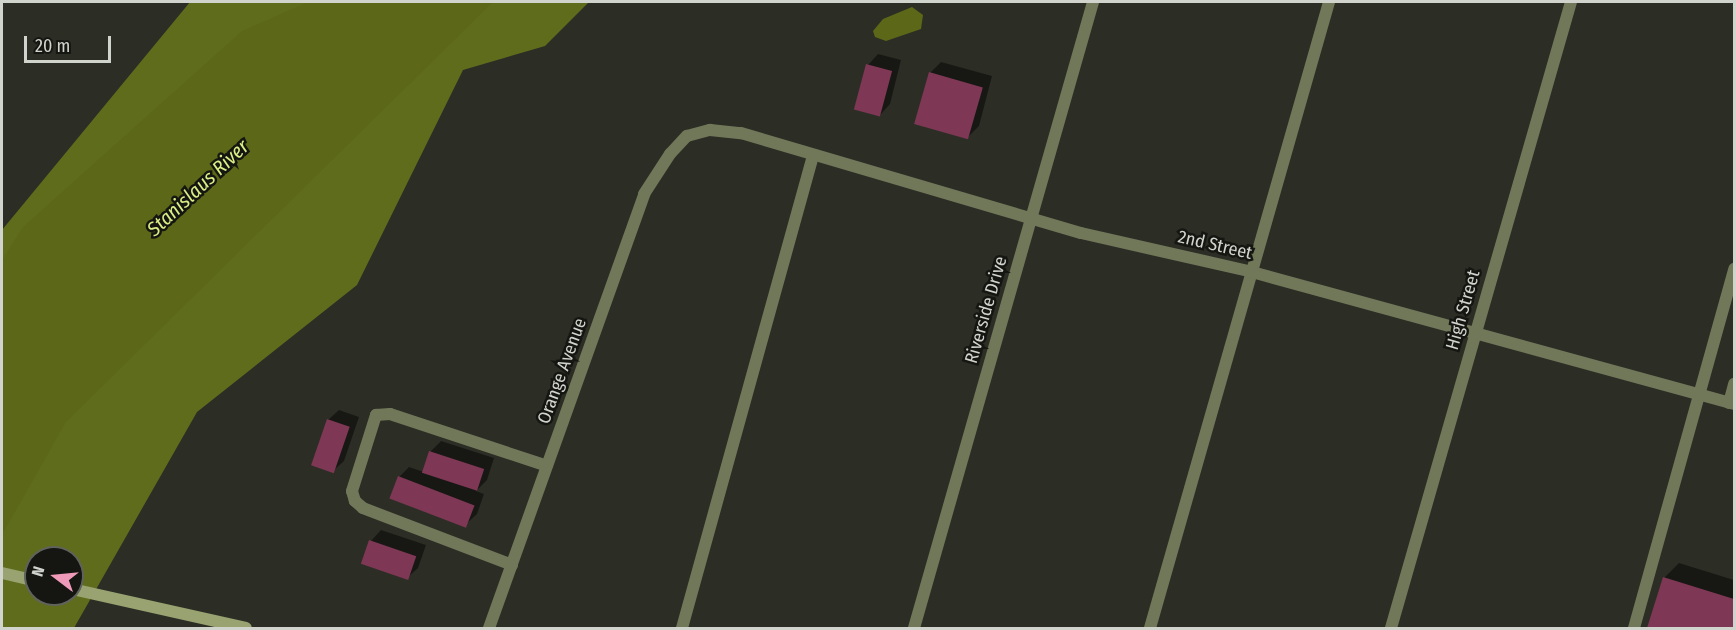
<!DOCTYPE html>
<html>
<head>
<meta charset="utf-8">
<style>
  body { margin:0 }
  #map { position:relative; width:1736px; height:630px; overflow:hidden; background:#2c2e25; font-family:"Fira Sans Condensed",sans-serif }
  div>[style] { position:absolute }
  .forest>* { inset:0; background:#5f6c1c }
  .water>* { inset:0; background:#5c6818 }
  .shadow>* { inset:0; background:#0007 }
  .building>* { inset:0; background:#7e3754; transform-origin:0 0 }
  .lane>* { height:12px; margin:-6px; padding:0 6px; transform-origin:6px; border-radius:6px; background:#717859 }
  .street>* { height:12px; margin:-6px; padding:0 6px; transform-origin:6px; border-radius:6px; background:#717859 }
  .secondary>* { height:12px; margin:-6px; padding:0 6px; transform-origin:6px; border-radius:6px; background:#98a371 }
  span { translate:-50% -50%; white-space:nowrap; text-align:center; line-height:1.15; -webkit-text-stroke:5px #151612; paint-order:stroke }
  .street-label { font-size:18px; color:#d1d3cd }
  .water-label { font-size:20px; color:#daef85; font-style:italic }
  .frame { position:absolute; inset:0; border:3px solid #d1d3cd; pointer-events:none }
  .north { position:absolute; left:24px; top:546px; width:60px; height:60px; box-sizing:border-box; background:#151612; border:2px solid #60625d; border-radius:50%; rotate:286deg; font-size:16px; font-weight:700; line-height:24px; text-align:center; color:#d1d3cd }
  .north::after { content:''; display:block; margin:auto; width:21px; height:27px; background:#ef9ab8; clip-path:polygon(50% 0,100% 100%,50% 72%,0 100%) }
  .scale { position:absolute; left:24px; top:36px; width:87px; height:27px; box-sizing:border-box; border:3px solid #d1d3cd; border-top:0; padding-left:8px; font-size:18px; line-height:21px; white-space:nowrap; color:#d1d3cd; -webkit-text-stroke:4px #151612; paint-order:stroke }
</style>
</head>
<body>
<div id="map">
  <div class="forest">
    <i style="clip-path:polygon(evenodd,190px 2px,589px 2px,545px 46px,463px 70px,357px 285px,197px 412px,74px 628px,2px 628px,2px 230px,190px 2px,36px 558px,72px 558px,72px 594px,36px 594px,36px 558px)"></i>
  </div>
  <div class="water">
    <i style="clip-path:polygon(308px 2px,493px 2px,66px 422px,2px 535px,2px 260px,23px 227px,242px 31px)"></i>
    <i style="clip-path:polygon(912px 7px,923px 15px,921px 29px,886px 41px,875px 37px,873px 31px,883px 19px)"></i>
  </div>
  <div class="shadow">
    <i style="clip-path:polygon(878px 54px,901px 60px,890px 104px,880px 115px,868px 65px)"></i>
    <i style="clip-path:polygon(941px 62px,992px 76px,979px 126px,968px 137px,930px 73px)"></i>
    <i style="clip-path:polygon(339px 410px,359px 417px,344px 461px,333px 471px,328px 420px)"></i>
    <i style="clip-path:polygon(441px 441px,494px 458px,487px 480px,476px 491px,484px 494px,477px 514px,466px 524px,399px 477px,409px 467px,424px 472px,431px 451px)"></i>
    <i style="clip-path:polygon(381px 530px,426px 545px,418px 568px,407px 578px,371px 541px)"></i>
    <i style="clip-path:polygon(1679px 563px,1734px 580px,1734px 628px,1649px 628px,1664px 578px)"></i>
  </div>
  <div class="building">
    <i style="left:866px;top:64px;width:27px;height:47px;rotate:15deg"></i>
    <i style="left:929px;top:72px;width:56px;height:54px;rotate:16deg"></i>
    <i style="left:327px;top:419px;width:24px;height:49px;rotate:19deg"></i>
    <i style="left:429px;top:451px;width:58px;height:23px;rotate:18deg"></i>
    <i style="left:398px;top:476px;width:82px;height:24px;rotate:21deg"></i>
    <i style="left:369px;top:540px;width:50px;height:25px;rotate:19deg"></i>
    <i style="clip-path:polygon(1663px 577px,1734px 599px,1734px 628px,1647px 628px)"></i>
  </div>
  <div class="lane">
    <i style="left:1729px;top:403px;width:20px;rotate:-75deg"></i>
    <i style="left:512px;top:565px;width:160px;rotate:-159.1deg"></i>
    <i style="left:363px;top:508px;width:11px;rotate:-139deg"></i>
    <i style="left:355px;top:501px;width:10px;rotate:-107deg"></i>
    <i style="left:352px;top:491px;width:80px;rotate:-72.5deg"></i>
    <i style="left:376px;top:415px;width:14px;rotate:-4deg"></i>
    <i style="left:390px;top:414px;width:165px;rotate:18.3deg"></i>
    <i style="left:682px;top:628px;width:490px;rotate:-74.5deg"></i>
    <i style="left:1150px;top:628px;width:651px;rotate:-74.04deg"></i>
    <i style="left:1634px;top:628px;width:373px;rotate:-74.4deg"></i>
  </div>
  <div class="street">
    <i style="left:489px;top:628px;width:461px;rotate:-70.3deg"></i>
    <i style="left:644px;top:194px;width:48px;rotate:-57deg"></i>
    <i style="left:670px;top:154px;width:25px;rotate:-47deg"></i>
    <i style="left:687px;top:136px;width:24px;rotate:-15deg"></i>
    <i style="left:710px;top:130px;width:31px;rotate:6deg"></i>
    <i style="left:741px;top:133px;width:354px;rotate:16.4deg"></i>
    <i style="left:1081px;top:233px;width:175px;rotate:12.8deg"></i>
    <i style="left:1252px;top:272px;width:500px;rotate:15.3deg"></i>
    <i style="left:914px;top:628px;width:651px;rotate:-74.04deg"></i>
    <i style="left:1391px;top:628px;width:651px;rotate:-73.96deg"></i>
  </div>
  <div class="secondary">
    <i style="left:2px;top:573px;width:35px;rotate:13deg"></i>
    <i style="left:72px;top:589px;width:178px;rotate:12.6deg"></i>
  </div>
  <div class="street-label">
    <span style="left:1215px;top:245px;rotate:13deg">2nd Street</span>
    <span style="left:986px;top:310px;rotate:-74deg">Riverside Drive</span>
    <span style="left:1463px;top:310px;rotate:-74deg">High Street</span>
    <span style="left:562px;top:371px;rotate:-70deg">Orange Avenue</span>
  </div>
  <div class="water-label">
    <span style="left:198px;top:188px;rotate:-43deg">Stanislaus River</span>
  </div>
  <div class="frame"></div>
  <div class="north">N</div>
  <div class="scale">20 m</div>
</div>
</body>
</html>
